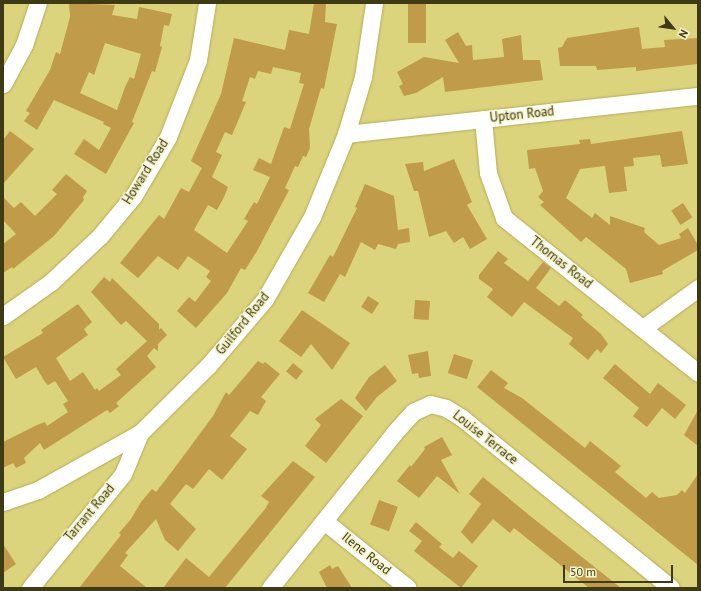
<!DOCTYPE html>
<html>
<head>
<meta charset="utf-8">
<style>
  body { margin:0 }
  #map { position:relative; width:701px; height:591px; overflow:hidden; background:#dbd47d; font-family:"PT Sans",sans-serif }
  div>[style] { position:absolute }
  .building>* { inset:0; background:#c09b4a; transform-origin:0 0 }
  .roads { filter:drop-shadow(0 0 1px #b4ac56) drop-shadow(0 0 1px #b4ac56) }
  .minor>* { height:17px; margin:-8.5px; padding:0 8.5px; transform-origin:8.5px; border-radius:8.5px; background:#fff }
  span { translate:-50% -50%; white-space:nowrap; text-align:center; line-height:1.15; -webkit-text-stroke:3px #f6f3c9; paint-order:stroke }
  .street-label { font-size:13px; color:#3e3a16 }
  .frame { position:absolute; inset:0; border:4px solid #3e3a16; pointer-events:none }
  .north { position:absolute; left:653px; top:8px; width:40px; height:40px; -webkit-text-stroke:3px #f6f3c9; paint-order:stroke; rotate:119deg; font-size:11px; font-weight:700; line-height:16px; text-align:center; color:#3e3a16 }
  .north::after { content:''; display:block; margin:auto; width:14px; height:18px; background:#3e3a16; clip-path:polygon(50% 0,100% 100%,50% 72%,0 100%) }
  .scale { position:absolute; left:563px; top:565px; width:110px; height:18px; box-sizing:border-box; border:2px solid #3e3a16; border-top:0; padding-left:5px; font-size:12px; line-height:14px; white-space:nowrap; color:#3e3a16; -webkit-text-stroke:3px #f6f3c9; paint-order:stroke }
</style>
</head>
<body>
<div id="map">
  <div class="building">
    <i style="clip-path:polygon(evenodd,69px 3px,115px 5px,112px 15px,137px 19px,139px 7px,172px 14px,169px 26px,164px 25px,160px 46px,162px 47px,155px 72px,152px 71px,132px 122px,134px 123px,106px 174px,74px 154px,84px 139px,99px 150px,111px 128px,103px 124px,104px 122px,54px 100px,37px 130px,24px 121px,30px 113px,26px 111px,50px 70px,56px 52px,60px 54px,70px 17px,69px 3px,105px 43px,141px 54px,134px 79px,130px 77px,125px 87px,117px 110px,80px 93px,89px 72px,94px 75px,105px 43px)"></i>
    <i style="clip-path:polygon(evenodd,314px 3px,326px 3px,325px 22px,337px 24px,324px 89px,321px 88px,309px 129px,310px 148px,306px 157px,303px 156px,298px 167px,295px 166px,285px 188px,289px 190px,286px 196px,257px 251px,245px 270px,241px 268px,227px 293px,196px 328px,177px 311px,189px 297px,195px 302px,211px 281px,206px 277px,210px 271px,188px 256px,178px 270px,158px 256px,138px 278px,120px 263px,159px 215px,164px 219px,181px 188px,189px 192px,202px 168px,191px 161px,221px 94px,234px 38px,285px 50px,289px 30px,309px 34px,314px 3px,273px 67px,301px 73px,299px 83px,304px 84px,290px 129px,284px 127px,271px 164px,259px 158px,253px 170px,270px 177px,257px 204px,254px 202px,244px 219px,248px 221px,227px 253px,194px 230px,208px 205px,217px 210px,224px 197px,228px 187px,212px 177px,222px 155px,216px 152px,225px 132px,232px 135px,246px 102px,242px 101px,250px 77px,255px 79px,258px 71px,271px 74px,273px 67px)"></i>
    <i style="left:408px;top:3px;width:18px;height:40px"></i>
    <i style="clip-path:polygon(639px 27px,642px 49px,665px 47px,664px 40px,698px 38px,698px 64px,636px 71px,636px 67px,597px 70px,596px 66px,560px 66px,558px 48px,562px 47px,567px 38px)"></i>
    <i style="clip-path:polygon(458px 32px,466px 46px,472px 45px,473px 60px,504px 57px,502px 39px,521px 35px,523px 60px,540px 60px,543px 80px,445px 92px,443px 77px,416px 93px,404px 96px,399px 86px,403px 84px,397px 72px,424px 57px,459px 63px,445px 40px)"></i>
    <i style="clip-path:polygon(10px 131px,34px 149px,3px 184px,3px 140px)"></i>
    <i style="clip-path:polygon(682px 131px,688px 164px,662px 167px,660px 155px,633px 158px,634px 166px,624px 167px,627px 191px,609px 193px,605px 166px,580px 169px,566px 198px,592px 218px,595px 213px,610px 225px,610px 216px,645px 228px,644px 232px,659px 245px,681px 238px,679px 234px,688px 228px,698px 245px,698px 250px,662px 271px,663px 274px,630px 283px,626px 269px,586px 237px,581px 242px,540px 205px,544px 202px,538px 197px,543px 191px,535px 168px,529px 169px,527px 150px,580px 144px,579px 140px,590px 139px,591px 144px)"></i>
    <i style="clip-path:polygon(454px 159px,472px 202px,467px 205px,487px 239px,470px 249px,463px 237px,454px 243px,446px 231px,429px 237px,418px 191px,414px 191px,405px 164px,423px 162px,424px 171px)"></i>
    <i style="clip-path:polygon(66px 174px,87px 191px,83px 197px,84px 200px,54px 236px,13px 269px,12px 267px,3px 273px,3px 244px,16px 234px,3px 220px,3px 197px,14px 208px,21px 202px,35px 216px,57px 194px,52px 190px)"></i>
    <i style="clip-path:polygon(365px 184px,394px 196px,398px 230px,409px 228px,410px 242px,398px 244px,396px 249px,378px 244px,375px 250px,361px 242px,345px 277px,340px 274px,324px 302px,308px 293px,330px 255px,333px 257px,357px 208px,355px 207px)"></i>
    <i style="left:683px;top:203px;width:17px;height:14px;rotate:57deg"></i>
    <i style="clip-path:polygon(498px 251px,508px 259px,504px 263px,528px 281px,543px 262px,551px 268px,536px 288px,559px 306px,565px 300px,583px 315px,581px 317px,601px 334px,608px 344px,601px 353px,597px 349px,588px 360px,569px 344px,573px 338px,524px 302px,512px 317px,487px 297px,493px 289px,479px 279px,479px 275px)"></i>
    <i style="clip-path:polygon(104px 277px,110px 282px,112px 278px,159px 324px,159px 330px,161px 328px,167px 335px,158px 344px,158px 351px,154px 348px,147px 356px,156px 367px,116px 403px,119px 406px,110px 413px,107px 410px,44px 450px,40px 443px,24px 458px,26px 463px,16px 468px,13px 463px,3px 468px,3px 442px,37px 425px,45px 422px,47px 426px,68px 412px,63px 404px,68px 401px,55px 381px,48px 385px,45px 382px,36px 367px,16px 379px,3px 357px,43px 333px,41px 330px,78px 304px,92px 322px,84px 329px,88px 335px,56px 358px,70px 381px,83px 372px,95px 390px,97px 388px,99px 391px,121px 375px,116px 369px,147px 341px,126px 321px,121px 325px,91px 292px)"></i>
    <i style="left:368px;top:296px;width:13px;height:13px;rotate:32deg"></i>
    <i style="left:415px;top:300px;width:15px;height:19px;rotate:4deg"></i>
    <i style="clip-path:polygon(302px 310px,350px 343px,332px 370px,311px 344px,301px 357px,279px 341px)"></i>
    <i style="clip-path:polygon(428px 351px,431px 376px,419px 378px,418px 373px,412px 374px,408px 355px)"></i>
    <i style="left:454px;top:354px;width:20px;height:20px;rotate:18deg"></i>
    <i style="clip-path:polygon(258px 361px,263px 364px,265px 362px,280px 374px,261px 397px,266px 401px,258px 415px,250px 411px,230px 436px,247px 449px,222px 480px,209px 469px,193px 489px,186px 484px,170px 504px,196px 529px,178px 551px,165px 540px,156px 519px,125px 553px,128px 555px,120px 566px,147px 588px,79px 588px,121px 535px,119px 533px,131px 519px,141px 502px,152px 489px,156px 492px,173px 470px,213px 416px,226px 392px,229px 395px)"></i>
    <i style="left:293px;top:363px;width:13px;height:11px;rotate:39deg"></i>
    <i style="clip-path:polygon(615px 364px,650px 394px,658px 383px,686px 405px,675px 419px,662px 408px,647px 427px,633px 416px,639px 408px,603px 378px)"></i>
    <i style="clip-path:polygon(385px 365px,397px 381px,377px 397px,366px 411px,355px 398px,369px 377px)"></i>
    <i style="clip-path:polygon(491px 370px,508px 383px,504px 388px,522px 398px,585px 448px,590px 441px,621px 466px,615px 472px,646px 498px,652px 492px,659px 498px,677px 495px,682px 490px,685px 493px,698px 474px,698px 565px,477px 387px)"></i>
    <i style="clip-path:polygon(341px 399px,363px 416px,326px 463px,305px 446px,321px 425px,315px 419px)"></i>
    <i style="clip-path:polygon(698px 410px,698px 446px,684px 435px)"></i>
    <i style="clip-path:polygon(442px 437px,452px 455px,441px 460px,460px 494px,437px 476px,419px 498px,397px 481px,410px 465px,411px 467px,425px 449px,424px 447px)"></i>
    <i style="clip-path:polygon(293px 461px,315px 477px,225px 588px,163px 588px,186px 558px,209px 577px,265px 509px,269px 502px,261px 496px)"></i>
    <i style="clip-path:polygon(483px 477px,529px 515px,621px 588px,589px 588px,514px 528px,510px 533px,493px 519px,472px 544px,461px 532px,481px 504px,469px 494px)"></i>
    <i style="left:379px;top:500px;width:20px;height:26px;rotate:20deg"></i>
    <i style="clip-path:polygon(416px 522px,442px 544px,439px 547px,453px 558px,459px 551px,478px 566px,461px 588px,414px 551px,422px 541px,409px 531px)"></i>
    <i style="clip-path:polygon(3px 544px,16px 564px,3px 573px)"></i>
    <i style="clip-path:polygon(330px 565px,332px 569px,338px 566px,352px 588px,327px 588px,319px 572px)"></i>
  </div>
  <div class="roads">
    <div class="minor">
      <i style="left:3px;top:84px;width:44px;rotate:-61.7deg"></i>
      <i style="left:24px;top:45px;width:44px;rotate:-71.6deg"></i>
      <i style="left:483px;top:119px;width:54px;rotate:84.7deg"></i>
      <i style="left:488px;top:173px;width:48px;rotate:70.4deg"></i>
      <i style="left:504px;top:218px;width:248px;rotate:38.6deg"></i>
      <i style="left:346px;top:134px;width:354px;rotate:-6.2deg"></i>
      <i style="left:3px;top:316px;width:59px;rotate:-35.3deg"></i>
      <i style="left:51px;top:282px;width:67px;rotate:-43.2deg"></i>
      <i style="left:100px;top:236px;width:53px;rotate:-50.3deg"></i>
      <i style="left:134px;top:195px;width:67px;rotate:-59.6deg"></i>
      <i style="left:168px;top:137px;width:83px;rotate:-68.7deg"></i>
      <i style="left:198px;top:60px;width:58px;rotate:-81deg"></i>
      <i style="left:643px;top:328px;width:68px;rotate:-36deg"></i>
      <i style="left:3px;top:502px;width:37px;rotate:-19deg"></i>
      <i style="left:38px;top:490px;width:117px;rotate:-29.2deg"></i>
      <i style="left:140px;top:433px;width:95px;rotate:-44.6deg"></i>
      <i style="left:208px;top:366px;width:88px;rotate:-49.6deg"></i>
      <i style="left:265px;top:299px;width:95px;rotate:-60.2deg"></i>
      <i style="left:312px;top:217px;width:90px;rotate:-67.7deg"></i>
      <i style="left:346px;top:134px;width:59px;rotate:-73.4deg"></i>
      <i style="left:363px;top:77px;width:75px;rotate:-81.5deg"></i>
      <i style="left:324px;top:521px;width:107px;rotate:38.6deg"></i>
      <i style="left:30px;top:588px;width:147px;rotate:-50.8deg"></i>
      <i style="left:123px;top:474px;width:44px;rotate:-67.5deg"></i>
      <i style="left:270px;top:588px;width:198px;rotate:-51.3deg"></i>
      <i style="left:394px;top:433px;width:28px;rotate:-48deg"></i>
      <i style="left:413px;top:412px;width:19px;rotate:-25deg"></i>
      <i style="left:430px;top:404px;width:16px;rotate:14deg"></i>
      <i style="left:446px;top:408px;width:19px;rotate:32deg"></i>
      <i style="left:462px;top:418px;width:269px;rotate:39.1deg"></i>
    </div>
  </div>
  <div class="street-label">
    <span style="left:522px;top:115px;rotate:-6deg">Upton Road</span>
    <span style="left:146px;top:172px;rotate:-58deg">Howard Road</span>
    <span style="left:561px;top:263px;rotate:38deg">Thomas Road</span>
    <span style="left:243px;top:324px;rotate:-51deg">Guilford Road</span>
    <span style="left:485px;top:438px;rotate:38deg">Louise Terrace</span>
    <span style="left:90px;top:513px;rotate:-50deg">Tarrant Road</span>
    <span style="left:366px;top:554px;rotate:39deg">Ilene Road</span>
  </div>
  <div class="frame"></div>
  <div class="north">N</div>
  <div class="scale">50 m</div>
</div>
</body>
</html>
